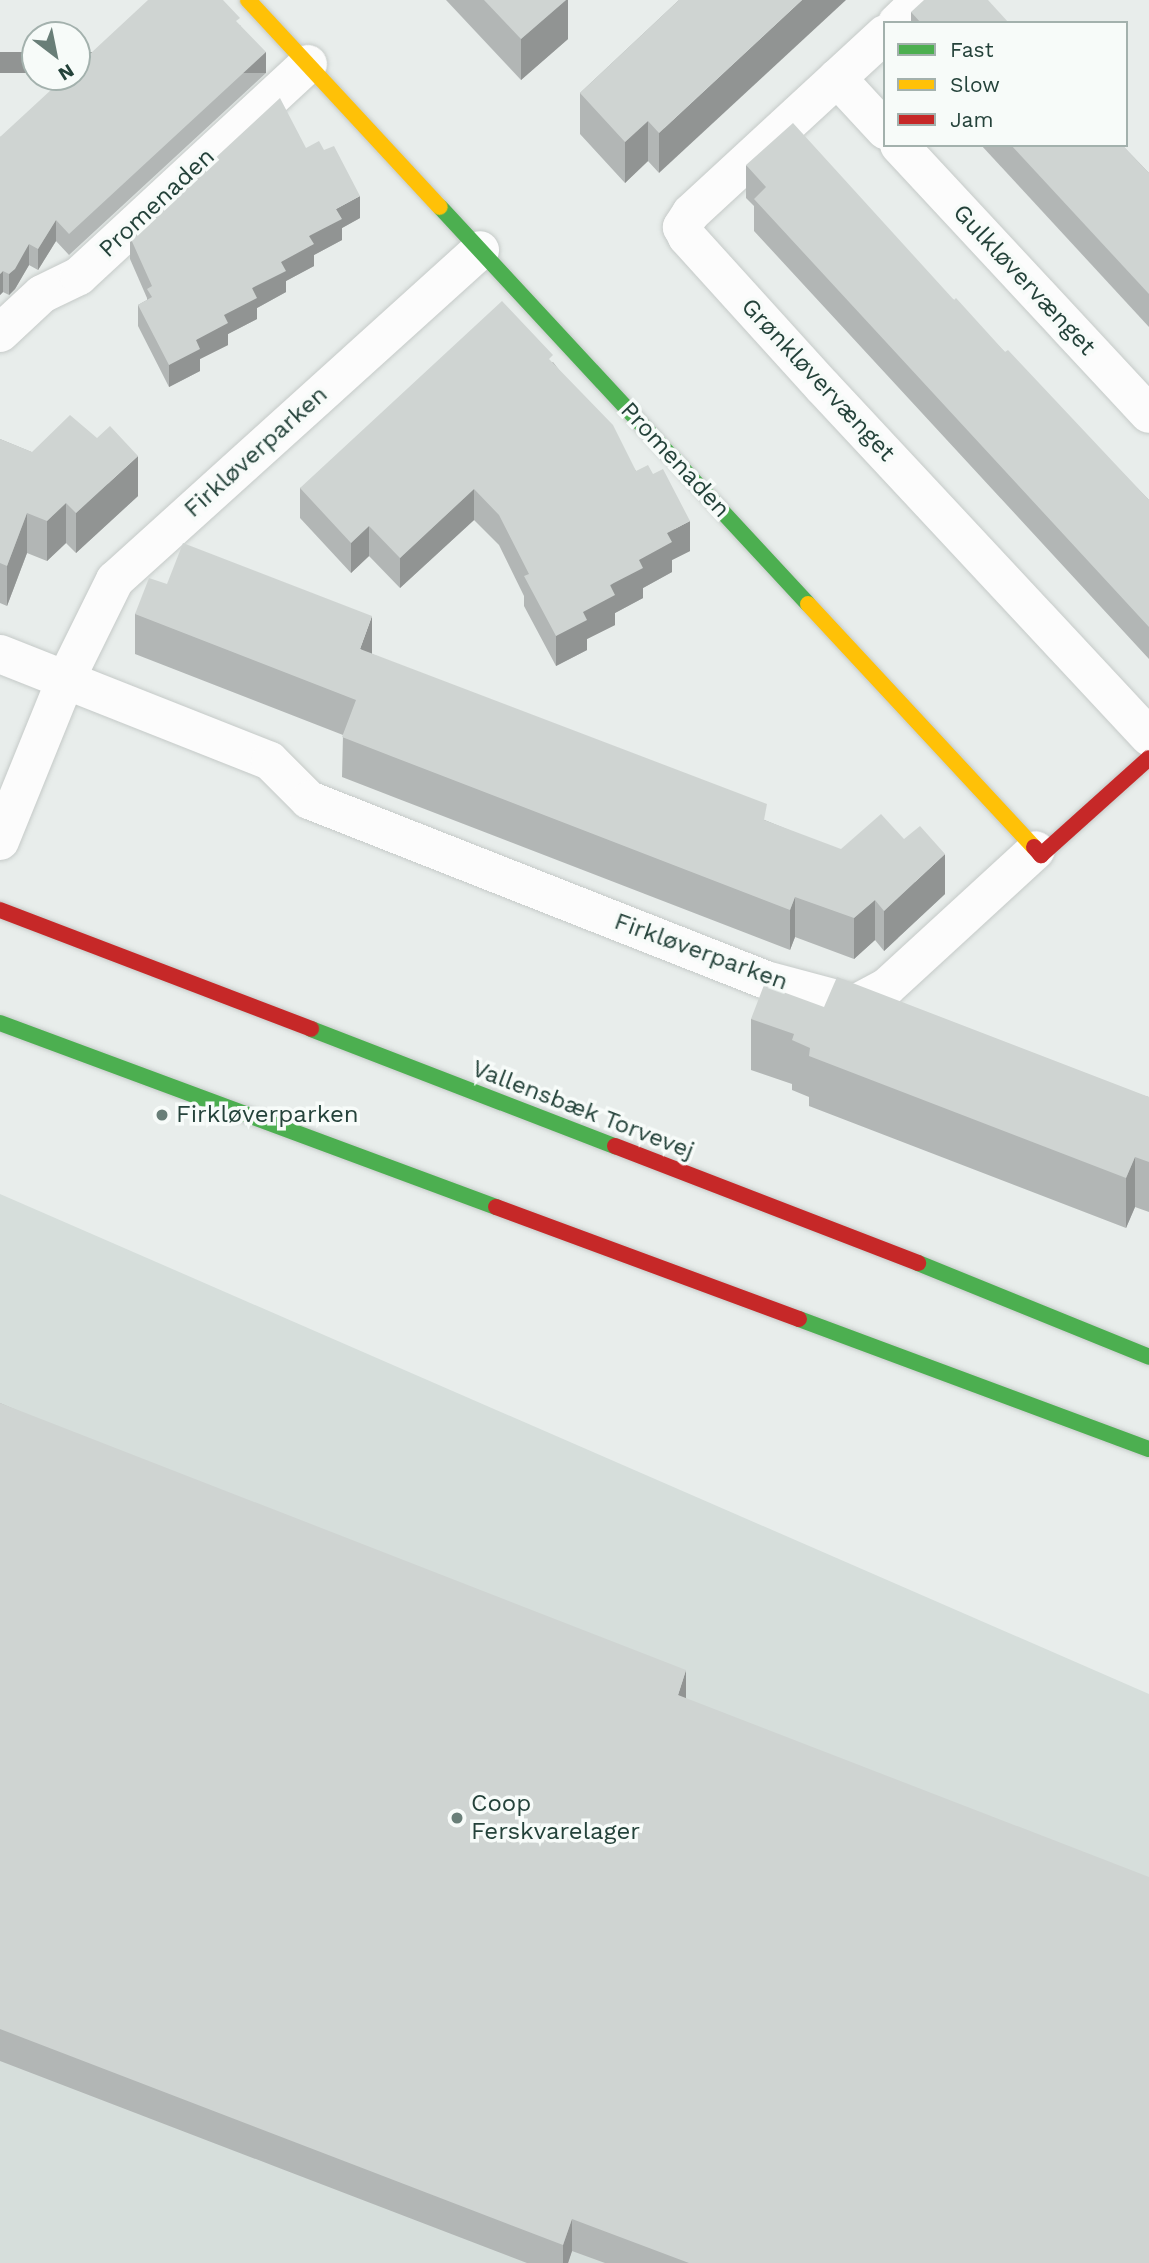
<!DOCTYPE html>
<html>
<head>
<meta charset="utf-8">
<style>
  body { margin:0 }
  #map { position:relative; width:1149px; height:2263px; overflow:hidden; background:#e8edeb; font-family:"Work Sans",sans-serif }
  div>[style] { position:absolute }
  .built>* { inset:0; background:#d6dedb }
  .roads { filter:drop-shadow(0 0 2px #c5cac8) drop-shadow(0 0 2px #c5cac8) }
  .street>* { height:38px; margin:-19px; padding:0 19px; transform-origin:19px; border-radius:19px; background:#fcfcfc }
  .fast>* { height:16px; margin:-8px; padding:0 8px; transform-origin:8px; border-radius:8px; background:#4caf50 }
  .slow>* { height:16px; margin:-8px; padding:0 8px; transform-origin:8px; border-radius:8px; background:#ffc107 }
  .jam>* { height:16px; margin:-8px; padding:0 8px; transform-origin:8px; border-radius:8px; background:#c62828 }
  .wall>* { inset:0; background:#b2b6b5 }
  .shaded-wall>* { inset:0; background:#919493; transform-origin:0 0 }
  .building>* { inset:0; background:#cfd4d2 }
  .dots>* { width:19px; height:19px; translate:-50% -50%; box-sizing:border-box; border:4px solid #f7fbf9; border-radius:50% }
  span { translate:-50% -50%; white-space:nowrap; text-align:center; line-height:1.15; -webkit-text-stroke:7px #f7fbf9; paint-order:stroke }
  .street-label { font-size:24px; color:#24423a }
  .poi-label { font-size:24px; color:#24423a }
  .left { translate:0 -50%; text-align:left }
  .legend { position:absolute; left:883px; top:21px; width:245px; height:126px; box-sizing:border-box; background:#f7fbf9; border:2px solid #a3b1ad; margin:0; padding:9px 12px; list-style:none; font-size:21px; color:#24423a }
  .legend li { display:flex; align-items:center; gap:14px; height:35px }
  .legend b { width:35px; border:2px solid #a3b1ad }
  .north { position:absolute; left:21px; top:21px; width:70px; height:70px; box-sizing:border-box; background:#f7fbf9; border:2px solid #a3b1ad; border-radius:50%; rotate:148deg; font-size:19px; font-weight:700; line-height:28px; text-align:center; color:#24423a }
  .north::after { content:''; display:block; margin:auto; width:24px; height:32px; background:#697e78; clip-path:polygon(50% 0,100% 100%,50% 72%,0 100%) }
</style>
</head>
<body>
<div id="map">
  <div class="built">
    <i style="clip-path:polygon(0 1194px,1149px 1694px,1149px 2263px,0 2263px)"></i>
  </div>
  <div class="roads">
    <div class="street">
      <i style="left:897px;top:23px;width:33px;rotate:-44deg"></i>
      <i style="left:885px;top:34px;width:264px;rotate:137.3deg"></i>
      <i style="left:691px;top:213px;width:17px;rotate:123deg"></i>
      <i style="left:682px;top:227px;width:11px;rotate:63deg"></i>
      <i style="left:687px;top:237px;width:202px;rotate:47.8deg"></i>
      <i style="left:823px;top:387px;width:478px;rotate:47deg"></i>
      <i style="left:837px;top:78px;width:71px;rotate:47.3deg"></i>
      <i style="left:899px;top:145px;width:367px;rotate:47.1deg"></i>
      <i style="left:0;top:333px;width:57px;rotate:-42.9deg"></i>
      <i style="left:42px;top:294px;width:41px;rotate:-25.9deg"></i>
      <i style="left:79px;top:276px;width:312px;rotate:-42.8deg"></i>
      <i style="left:0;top:654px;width:290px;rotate:21.6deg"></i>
      <i style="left:270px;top:761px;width:55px;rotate:45deg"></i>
      <i style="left:309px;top:800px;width:491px;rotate:21.5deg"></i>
      <i style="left:766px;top:980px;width:92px;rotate:15.1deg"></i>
      <i style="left:855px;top:1004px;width:36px;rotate:-28deg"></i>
      <i style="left:887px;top:987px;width:202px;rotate:-42.6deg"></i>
      <i style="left:0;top:841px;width:173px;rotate:-67.9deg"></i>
      <i style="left:65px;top:681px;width:113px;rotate:-63.7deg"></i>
      <i style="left:115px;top:580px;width:492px;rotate:-42.1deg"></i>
    </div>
    <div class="fast">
      <i style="left:440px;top:207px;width:541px;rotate:47.17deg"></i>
      <i style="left:0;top:1023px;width:529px;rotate:20.35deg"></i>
      <i style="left:311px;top:1029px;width:326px;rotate:21.1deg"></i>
      <i style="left:918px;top:1263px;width:249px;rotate:22.1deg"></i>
      <i style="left:799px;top:1319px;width:373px;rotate:20.4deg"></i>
    </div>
    <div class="slow">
      <i style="left:248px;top:0;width:282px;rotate:47.2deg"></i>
      <i style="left:808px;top:604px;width:332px;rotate:47.1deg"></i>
    </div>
    <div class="jam">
      <i style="left:1034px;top:847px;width:11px;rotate:49deg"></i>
      <i style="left:1041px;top:855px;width:145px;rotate:-41.9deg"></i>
      <i style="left:0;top:910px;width:333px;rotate:20.9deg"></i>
      <i style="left:615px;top:1146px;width:325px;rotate:21.1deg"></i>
      <i style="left:496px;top:1207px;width:323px;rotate:20.3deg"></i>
    </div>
  </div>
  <div class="wall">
    <i style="clip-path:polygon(446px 0,568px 0,568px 39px,521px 80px)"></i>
    <i style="clip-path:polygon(679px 0,659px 173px,648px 161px,625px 183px,580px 134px,580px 93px)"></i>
    <i style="clip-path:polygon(911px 12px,1009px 23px,911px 23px)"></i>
    <i style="clip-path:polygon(240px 25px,266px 73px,69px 255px,56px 241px,38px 270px,29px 265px,15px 289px,9px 295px,3px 292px,0 295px,0 137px)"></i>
    <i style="clip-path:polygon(981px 145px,1122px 145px,1149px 173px,1149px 327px)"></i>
    <i style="clip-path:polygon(746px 165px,954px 300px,1149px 500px,1149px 659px,754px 231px,754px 206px,746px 198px)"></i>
    <i style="clip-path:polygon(360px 218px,342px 228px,342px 240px,314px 255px,314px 266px,286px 281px,286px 292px,257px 308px,257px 319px,228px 334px,228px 345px,200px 359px,200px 371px,169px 387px,138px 326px,138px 305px,147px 300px,147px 298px,130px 259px,130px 237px)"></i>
    <i style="clip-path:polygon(553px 362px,636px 471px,690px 551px,672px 560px,672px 572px,643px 588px,643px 598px,615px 613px,615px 625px,587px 639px,587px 650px,556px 666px,524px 606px,524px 596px,499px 545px,474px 520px,400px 588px,369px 556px,351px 573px,300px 518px,300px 488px)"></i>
    <i style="clip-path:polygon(0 439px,138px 496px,76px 553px,66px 543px,47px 561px,27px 553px,7px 606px,0 603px)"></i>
    <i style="clip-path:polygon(167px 584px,372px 654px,767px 821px,945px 894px,884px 951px,875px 940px,854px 959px,795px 937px,790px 950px,342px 777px,343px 735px,135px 654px,135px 614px)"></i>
    <i style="clip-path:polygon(824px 1007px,1149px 1097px,1149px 1212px,1135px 1207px,1126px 1228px,809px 1106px,809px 1097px,792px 1090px,792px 1084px,751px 1070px,751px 1019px)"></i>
    <i style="clip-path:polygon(0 1403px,686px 1698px,1149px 2263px,605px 2263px,572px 2251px,568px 2263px,527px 2263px,0 2061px)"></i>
  </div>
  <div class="shaded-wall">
    <i style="clip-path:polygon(566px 0,568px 0,568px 39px,521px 80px,521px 39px)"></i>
    <i style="clip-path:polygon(802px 0,846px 0,659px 173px,659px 133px)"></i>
    <i style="left:266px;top:52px;width:21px;height:268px;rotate:90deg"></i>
    <i style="clip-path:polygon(648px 121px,648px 161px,625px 183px,625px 142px)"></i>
    <i style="clip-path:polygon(360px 196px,360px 218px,342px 228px,342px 240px,314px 255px,314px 266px,286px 281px,286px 292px,257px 308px,257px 319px,228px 334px,228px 345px,200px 359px,200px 371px,169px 387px,169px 365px,309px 236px,336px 209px)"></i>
    <i style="clip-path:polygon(56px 220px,56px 241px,38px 270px,38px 249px)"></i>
    <i style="clip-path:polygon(29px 244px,29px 265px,15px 289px,9px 295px,9px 274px)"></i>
    <i style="clip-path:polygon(3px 271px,3px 292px,0 295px,0 274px)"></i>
    <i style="clip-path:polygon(138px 456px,138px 496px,76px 553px,76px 513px)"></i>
    <i style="clip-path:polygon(474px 489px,474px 520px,400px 588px,400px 558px)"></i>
    <i style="clip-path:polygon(66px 503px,66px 543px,47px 561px,47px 521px)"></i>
    <i style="clip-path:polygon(27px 513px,27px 553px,7px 606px,7px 566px)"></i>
    <i style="clip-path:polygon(690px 521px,690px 551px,672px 560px,672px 572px,643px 588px,643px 598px,615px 613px,615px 625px,587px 639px,587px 650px,556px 666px,556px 636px,667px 533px)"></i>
    <i style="clip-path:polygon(369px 526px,369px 556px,351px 573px,351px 543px)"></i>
    <i style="clip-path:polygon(372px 616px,372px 657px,360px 649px)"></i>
    <i style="clip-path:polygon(945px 854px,945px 894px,884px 951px,884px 911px)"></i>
    <i style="clip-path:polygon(795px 897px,795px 937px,790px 950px,790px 910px)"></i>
    <i style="clip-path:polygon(875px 900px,875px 940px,854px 959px,854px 918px)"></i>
    <i style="clip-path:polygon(1135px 1157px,1135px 1207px,1126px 1228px,1126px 1178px)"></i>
    <i style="clip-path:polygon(686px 1670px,686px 1702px,678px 1695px)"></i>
    <i style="clip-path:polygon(572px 2219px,572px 2251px,568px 2263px,563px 2263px,563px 2245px)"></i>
  </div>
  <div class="building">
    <i style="clip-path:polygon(148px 0,223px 0,240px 18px,236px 21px,266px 52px,69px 234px,56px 220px,38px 249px,29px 244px,15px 269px,9px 274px,3px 271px,0 274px,0 137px,65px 77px,77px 77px,77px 66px)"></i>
    <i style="clip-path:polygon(484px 0,566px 0,521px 39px)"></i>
    <i style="clip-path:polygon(679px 0,802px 0,659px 133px,648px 121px,625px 142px,580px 93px)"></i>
    <i style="clip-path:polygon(924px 0,988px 0,1009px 23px,921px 23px,911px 12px)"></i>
    <i style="clip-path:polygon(280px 98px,306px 148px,319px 141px,324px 150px,334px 146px,360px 196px,336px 209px,342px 219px,309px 236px,314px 244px,281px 262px,286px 271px,252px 288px,257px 298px,224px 315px,228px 323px,196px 340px,200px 349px,169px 365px,138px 305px,152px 297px,147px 289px,152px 286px,130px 237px)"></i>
    <i style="clip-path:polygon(793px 123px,954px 300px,956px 298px,1005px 352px,1008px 350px,1149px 500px,1149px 627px,754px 199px,766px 187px,746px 165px)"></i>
    <i style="clip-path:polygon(1011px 145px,1122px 145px,1149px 173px,1149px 294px)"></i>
    <i style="clip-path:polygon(502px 301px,553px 355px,549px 359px,613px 425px,636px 471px,648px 465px,653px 474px,663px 469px,690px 521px,667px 533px,672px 542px,639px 560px,643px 568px,610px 585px,615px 595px,583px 612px,587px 620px,556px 636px,524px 576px,529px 574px,499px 515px,474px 489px,400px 558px,369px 526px,351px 543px,300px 488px)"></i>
    <i style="clip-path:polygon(70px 415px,97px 438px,110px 426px,138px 456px,76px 513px,66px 503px,47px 521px,27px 513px,7px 566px,0 563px,0 439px,32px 452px)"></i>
    <i style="clip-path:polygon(183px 543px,372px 616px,360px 649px,767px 804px,764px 820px,841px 849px,881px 814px,904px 839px,920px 826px,945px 854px,884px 911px,875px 900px,854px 918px,795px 897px,790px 910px,342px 737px,356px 700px,135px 614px,149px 578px,167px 584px)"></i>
    <i style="clip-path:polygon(837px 977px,1149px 1097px,1149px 1162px,1135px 1157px,1126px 1178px,809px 1056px,810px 1048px,792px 1040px,794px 1034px,751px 1019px,764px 985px,824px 1007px)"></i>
    <i style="clip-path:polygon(0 1403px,686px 1670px,678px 1695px,1149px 1877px,1149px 2263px,689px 2263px,572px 2219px,563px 2245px,0 2029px)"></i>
  </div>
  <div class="dots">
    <i style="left:162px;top:1115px;background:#697e78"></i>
    <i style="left:457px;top:1818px;background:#697e78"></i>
  </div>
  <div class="street-label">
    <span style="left:157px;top:203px;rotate:-43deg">Promenaden</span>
    <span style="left:1024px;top:280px;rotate:47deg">Gulkløvervænget</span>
    <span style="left:818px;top:380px;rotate:47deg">Grønkløvervænget</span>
    <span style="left:256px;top:452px;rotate:-42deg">Firkløverparken</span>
    <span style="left:675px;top:460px;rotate:47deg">Promenaden</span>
    <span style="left:701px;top:952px;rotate:20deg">Firkløverparken</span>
    <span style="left:583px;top:1110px;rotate:21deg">Vallensbæk Torvevej</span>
  </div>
  <div class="poi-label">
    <span class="left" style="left:176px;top:1115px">Firkløverparken</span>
    <span class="left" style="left:471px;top:1818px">Coop<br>Ferskvarelager</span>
  </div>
  <ul class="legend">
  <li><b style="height:9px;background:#4caf50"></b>Fast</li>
  <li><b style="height:9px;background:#ffc107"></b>Slow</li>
  <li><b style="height:9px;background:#c62828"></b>Jam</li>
  </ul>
  <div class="north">N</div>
</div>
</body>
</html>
